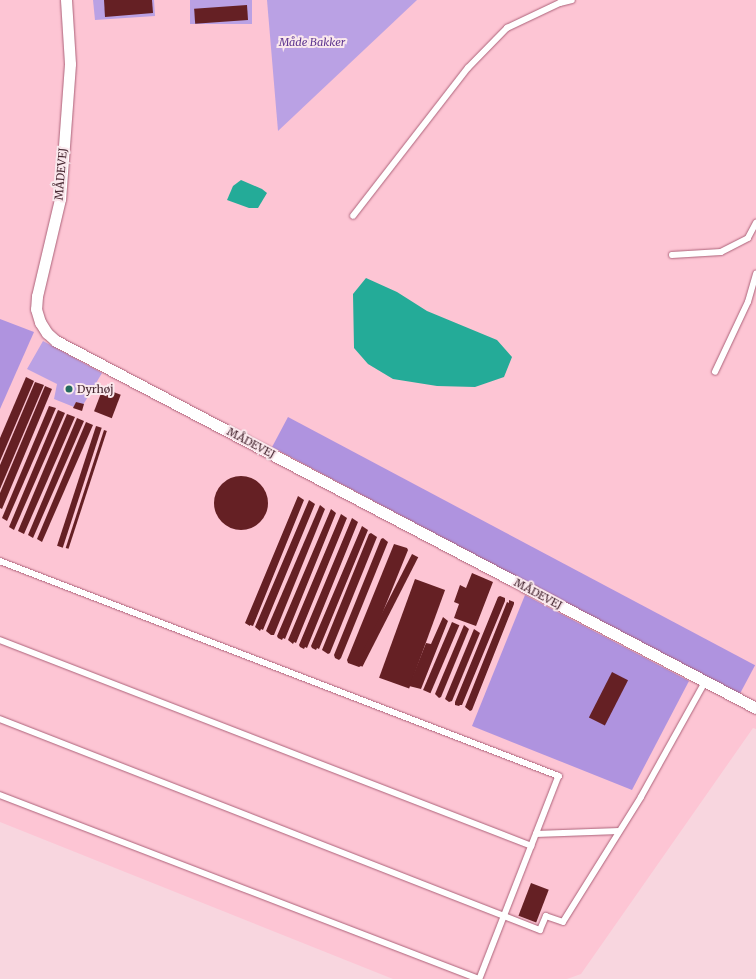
<!DOCTYPE html>
<html>
<head>
<meta charset="utf-8">
<style>
  body { margin:0 }
  #map { position:relative; width:756px; height:979px; overflow:hidden; background:#f8d6df; font-family:Merriweather,serif }
  div>[style] { position:absolute }
  .built>* { inset:0; background:#fdc5d4 }
  .green>* { inset:0; background:#baa1e4; transform-origin:0 0 }
  .forest>* { inset:0; background:#af93df; transform-origin:0 0 }
  .water>* { inset:0; background:#24ab98 }
  .building>* { inset:0; background:#652024; transform-origin:0 0 }
  .round { border-radius:50% }
  .roads { filter:drop-shadow(0 0 1px #ac6279) drop-shadow(0 0 1px #ac6279) }
  .service>* { height:5.5px; margin:-2.75px; padding:0 2.75px; transform-origin:2.75px; border-radius:2.75px; background:#fff }
  .minor>* { height:11px; margin:-5.5px; padding:0 5.5px; transform-origin:5.5px; border-radius:5.5px; background:#fff }
  .dots>* { width:11px; height:11px; translate:-50% -50%; box-sizing:border-box; border:2px solid #fae8ed; border-radius:50% }
  span { translate:-50% -50%; white-space:nowrap; text-align:center; line-height:1.15; -webkit-text-stroke:4px #fae8ed; paint-order:stroke }
  .park-label { font-size:11px; color:#5e3690; font-style:italic }
  .street-label { font-size:11px; color:#45252f }
  .poi-label { font-size:11px; color:#45252f }
  .left { translate:0 -50%; text-align:left }
</style>
</head>
<body>
<div id="map">
  <div class="built">
    <i style="clip-path:polygon(0 0,756px 0,756px 729px,753px 728px,581px 974px,567px 979px,393px 979px,0 822px)"></i>
  </div>
  <div class="green">
    <i style="clip-path:polygon(93px 0,154px 0,155px 16px,95px 20px)"></i>
    <i style="left:190px;top:0;width:62px;height:24px"></i>
    <i style="clip-path:polygon(267px 0,417px 0,278px 131px)"></i>
    <i style="clip-path:polygon(43px 341px,102px 373px,83px 405px,76px 402px,74px 407px,54px 399px,57px 384px,27px 369px)"></i>
  </div>
  <div class="forest">
    <i style="clip-path:polygon(0 319px,34px 332px,0 409px)"></i>
    <i style="left:288px;top:417px;width:529px;height:34px;rotate:28deg"></i>
    <i style="clip-path:polygon(525px 595px,689px 681px,632px 790px,472px 726px)"></i>
  </div>
  <div class="water">
    <i style="clip-path:polygon(241px 180px,262px 189px,267px 193px,258px 208px,249px 208px,227px 200px,233px 186px)"></i>
    <i style="clip-path:polygon(366px 278px,397px 292px,427px 311px,497px 340px,512px 357px,504px 377px,475px 387px,437px 386px,393px 379px,368px 364px,354px 348px,353px 294px)"></i>
  </div>
  <div class="building">
    <i style="clip-path:polygon(104px 0,152px 0,153px 13px,105px 17px)"></i>
    <i style="left:247px;top:5px;width:15px;height:53px;rotate:86deg"></i>
    <i style="clip-path:polygon(26px 377px,34px 381px,0 461px,0 438px)"></i>
    <i style="clip-path:polygon(35px 382px,44px 385px,0 489px,0 465px)"></i>
    <i style="clip-path:polygon(45px 386px,52px 389px,2px 509px,0 508px,0 493px)"></i>
    <i style="left:103px;top:388px;width:19px;height:25px;rotate:21deg"></i>
    <i style="clip-path:polygon(76px 402px,84px 404px,82px 411px,73px 408px)"></i>
    <i style="clip-path:polygon(49px 406px,56px 408px,7px 521px,2px 518px)"></i>
    <i style="clip-path:polygon(58px 410px,65px 413px,14px 530px,9px 527px)"></i>
    <i style="clip-path:polygon(67px 414px,75px 417px,24px 534px,18px 531px)"></i>
    <i style="clip-path:polygon(77px 418px,84px 421px,33px 538px,28px 535px)"></i>
    <i style="clip-path:polygon(86px 422px,93px 425px,42px 542px,37px 539px)"></i>
    <i style="left:96px;top:426px;width:6px;height:126px;rotate:18deg"></i>
    <i style="left:104px;top:430px;width:3px;height:124px;rotate:18deg"></i>
    <i class="round" style="left:214px;top:476px;width:54px;height:54px"></i>
    <i style="clip-path:polygon(298px 496px,304px 500px,253px 626px,250px 625px,250px 626px,245px 623px)"></i>
    <i style="clip-path:polygon(309px 500px,315px 504px,263px 630px,261px 629px,260px 631px,255px 627px)"></i>
    <i style="clip-path:polygon(320px 505px,325px 509px,274px 635px,271px 635px,266px 631px)"></i>
    <i style="clip-path:polygon(331px 509px,336px 513px,285px 639px,283px 638px,282px 640px,278px 638px,277px 636px)"></i>
    <i style="clip-path:polygon(341px 514px,347px 518px,296px 643px,294px 642px,293px 644px,288px 640px)"></i>
    <i style="clip-path:polygon(352px 518px,358px 522px,307px 648px,305px 647px,304px 649px,300px 647px,299px 645px)"></i>
    <i style="clip-path:polygon(362px 526px,368px 530px,319px 649px,317px 648px,316px 650px,312px 648px,311px 646px)"></i>
    <i style="clip-path:polygon(371px 533px,377px 537px,330px 653px,328px 654px,322px 650px,369px 534px)"></i>
    <i style="clip-path:polygon(383px 538px,388px 542px,341px 658px,339px 660px,335px 658px,334px 655px,381px 539px)"></i>
    <i style="clip-path:polygon(394px 544px,407px 548px,408px 550px,361px 666px,359px 667px,348px 663px,347px 660px)"></i>
    <i style="left:412px;top:554px;width:7px;height:123px;rotate:27deg"></i>
    <i style="clip-path:polygon(472px 573px,493px 582px,476px 626px,454px 618px,459px 604px,454px 602px,460px 585px,466px 588px)"></i>
    <i style="left:415px;top:579px;width:32px;height:105px;rotate:20deg"></i>
    <i style="clip-path:polygon(500px 596px,505px 598px,505px 601px,462px 705px,460px 705px,459px 706px,455px 705px,455px 702px,498px 597px)"></i>
    <i style="clip-path:polygon(509px 600px,514px 602px,514px 604px,472px 710px,470px 711px,465px 707px,507px 602px,509px 603px)"></i>
    <i style="clip-path:polygon(443px 617px,448px 621px,421px 689px,409px 686px,426px 643px,431px 644px)"></i>
    <i style="left:452px;top:622px;width:8px;height:74px;rotate:23deg"></i>
    <i style="clip-path:polygon(464px 625px,469px 629px,441px 697px,439px 698px,435px 694px)"></i>
    <i style="clip-path:polygon(474px 629px,480px 633px,452px 701px,449px 702px,445px 699px)"></i>
    <i style="left:612px;top:672px;width:18px;height:51px;rotate:27deg"></i>
    <i style="left:531px;top:883px;width:19px;height:35px;rotate:21deg"></i>
  </div>
  <div class="roads">
    <div class="service">
      <i style="left:353px;top:216px;width:187px;rotate:-52.2deg"></i>
      <i style="left:468px;top:68px;width:56px;rotate:-45.7deg"></i>
      <i style="left:507px;top:28px;width:59px;rotate:-25.3deg"></i>
      <i style="left:560px;top:3px;width:12px;rotate:-14deg"></i>
      <i style="left:672px;top:255px;width:49px;rotate:-3.5deg"></i>
      <i style="left:721px;top:252px;width:30px;rotate:-27deg"></i>
      <i style="left:748px;top:238px;width:17px;rotate:-62deg"></i>
      <i style="left:715px;top:372px;width:77px;rotate:-64.8deg"></i>
      <i style="left:748px;top:302px;width:29px;rotate:-74deg"></i>
      <i style="left:0;top:561px;width:599px;rotate:21.04deg"></i>
      <i style="left:559px;top:776px;width:218px;rotate:111.3deg"></i>
      <i style="left:0;top:640px;width:570px;rotate:21.17deg"></i>
      <i style="left:0;top:719px;width:580px;rotate:21.34deg"></i>
      <i style="left:540px;top:930px;width:15px;rotate:-67deg"></i>
      <i style="left:546px;top:916px;width:18px;rotate:19deg"></i>
      <i style="left:563px;top:922px;width:147px;rotate:-58deg"></i>
      <i style="left:641px;top:797px;width:132px;rotate:-60.9deg"></i>
      <i style="left:0;top:795px;width:513px;rotate:21.01deg"></i>
      <i style="left:536px;top:834px;width:83px;rotate:-2.1deg"></i>
    </div>
    <div class="minor">
      <i style="left:66px;top:0;width:64px;rotate:86.4deg"></i>
      <i style="left:70px;top:64px;width:135px;rotate:94.2deg"></i>
      <i style="left:60px;top:199px;width:100px;rotate:103.3deg"></i>
      <i style="left:37px;top:296px;width:13px;rotate:94deg"></i>
      <i style="left:36px;top:309px;width:14px;rotate:73deg"></i>
      <i style="left:40px;top:322px;width:13px;rotate:58deg"></i>
      <i style="left:47px;top:333px;width:12px;rotate:42deg"></i>
      <i style="left:56px;top:341px;width:790px;rotate:27.67deg"></i>
    </div>
  </div>
  <div class="dots">
    <i style="left:69px;top:389px;background:#236a5f"></i>
  </div>
  <div class="park-label">
    <span style="left:312px;top:42px">Måde Bakker</span>
  </div>
  <div class="street-label">
    <span style="left:61px;top:174px;rotate:-85deg">MÅDEVEJ</span>
    <span style="left:251px;top:443px;rotate:28deg">MÅDEVEJ</span>
    <span style="left:538px;top:594px;rotate:28deg">MÅDEVEJ</span>
  </div>
  <div class="poi-label">
    <span class="left" style="left:77px;top:389px">Dyrhøj</span>
  </div>
</div>
</body>
</html>
